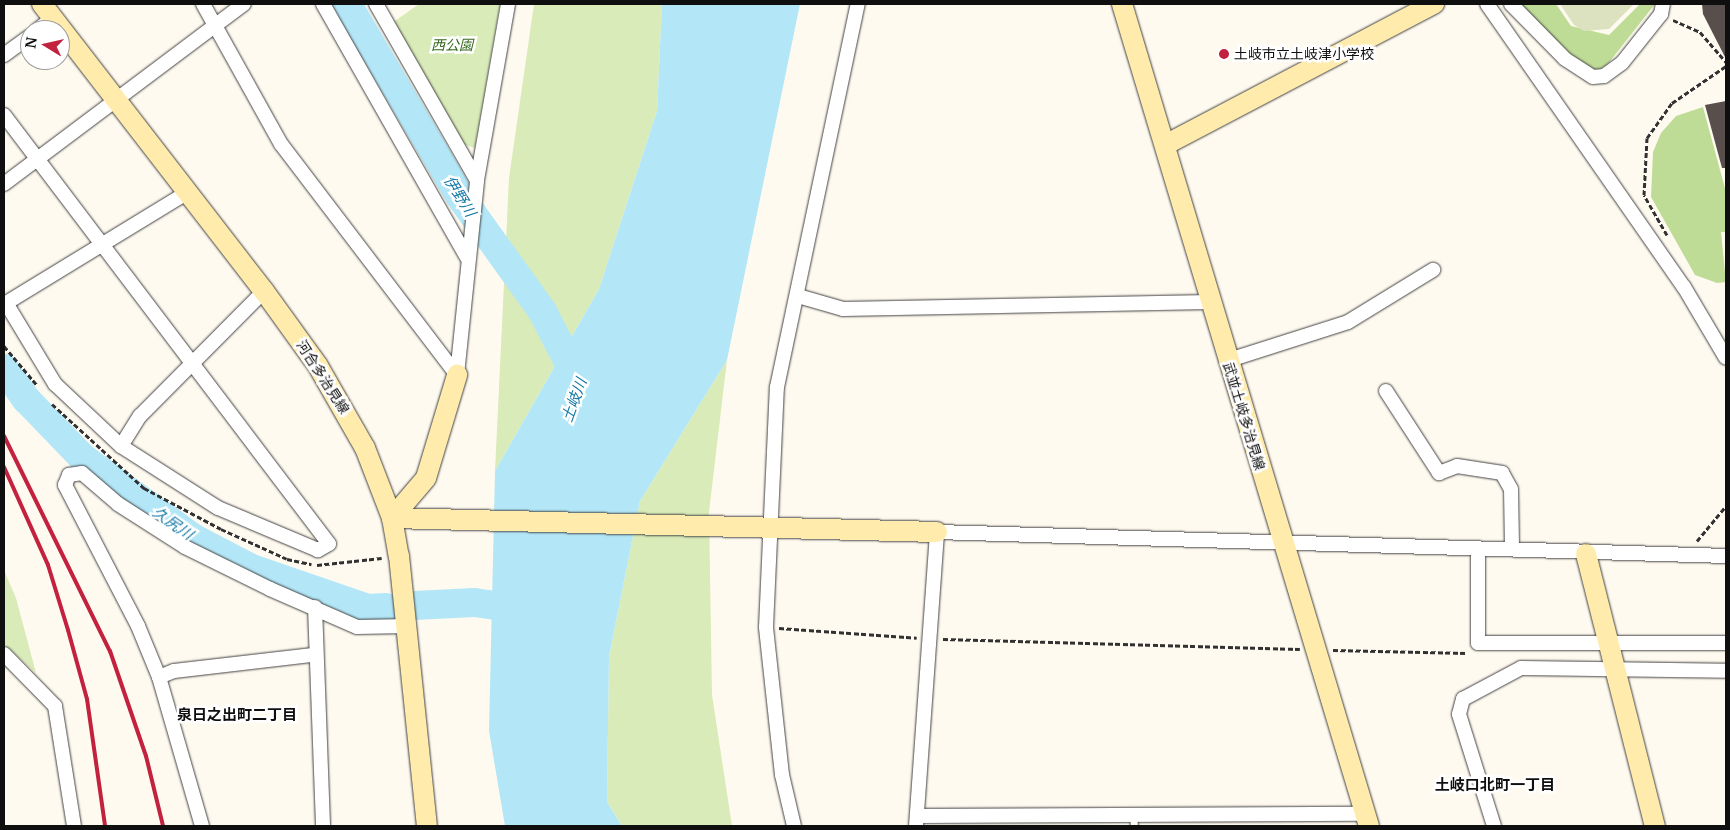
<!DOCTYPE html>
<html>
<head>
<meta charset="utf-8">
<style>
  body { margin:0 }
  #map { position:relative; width:1730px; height:830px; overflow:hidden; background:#fffaf0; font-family:Merriweather,"Noto Sans JP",serif }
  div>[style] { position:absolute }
  .green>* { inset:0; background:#d9ebb8 }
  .forest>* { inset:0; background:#bfdc97 }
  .cemetery>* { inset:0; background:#dce2c0 }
  .water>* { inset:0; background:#b3e7f8 }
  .river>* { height:29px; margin:-14.5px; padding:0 14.5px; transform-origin:14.5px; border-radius:14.5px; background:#b3e7f8 }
  .building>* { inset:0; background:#584e4b }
  .path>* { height:3px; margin-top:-1.5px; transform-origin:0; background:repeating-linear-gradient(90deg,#313131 0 5px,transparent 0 7.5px) }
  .roads { filter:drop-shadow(0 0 1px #424242) drop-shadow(0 0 1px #424242) }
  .lane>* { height:7px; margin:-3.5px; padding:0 3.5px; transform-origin:3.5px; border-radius:3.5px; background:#fff }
  .street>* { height:14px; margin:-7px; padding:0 7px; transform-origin:7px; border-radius:7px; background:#fff }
  .secondary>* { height:20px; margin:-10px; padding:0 10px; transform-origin:10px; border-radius:10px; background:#ffebab }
  .rail>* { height:4px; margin:-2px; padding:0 2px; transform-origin:2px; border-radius:2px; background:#c3223f }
  .dots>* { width:14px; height:14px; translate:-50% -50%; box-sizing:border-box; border:2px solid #fff; border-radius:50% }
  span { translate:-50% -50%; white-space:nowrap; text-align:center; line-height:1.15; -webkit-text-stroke:5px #fff; paint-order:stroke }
  .park-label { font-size:14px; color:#36691c; font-style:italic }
  .poi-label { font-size:14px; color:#0f0f0f }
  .left { translate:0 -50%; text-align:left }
  .street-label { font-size:14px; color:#0f0f0f }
  .water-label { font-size:15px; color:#1379a5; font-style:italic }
  .neighbourhood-label { font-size:15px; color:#0f0f0f; font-weight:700 }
  .frame { position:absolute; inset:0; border:5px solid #0f0f0f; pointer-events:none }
  .north { position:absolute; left:20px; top:20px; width:50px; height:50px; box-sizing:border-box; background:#fff; border:1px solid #9f9f9f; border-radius:50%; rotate:279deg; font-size:14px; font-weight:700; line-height:20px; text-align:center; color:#0f0f0f }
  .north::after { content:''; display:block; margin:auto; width:18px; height:22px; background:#c3223f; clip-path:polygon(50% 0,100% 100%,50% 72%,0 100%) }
</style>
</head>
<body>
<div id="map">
  <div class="green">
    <i style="clip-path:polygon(419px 4px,500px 4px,475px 148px,465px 145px,392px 23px)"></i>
    <i style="clip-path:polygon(534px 4px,662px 4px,657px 111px,599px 289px,495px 471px,509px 178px)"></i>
    <i style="clip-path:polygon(727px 360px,709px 512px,712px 695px,732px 826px,622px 826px,607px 802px,609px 657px,640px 501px)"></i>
    <i style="clip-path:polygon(4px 570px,16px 598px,36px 673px,4px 644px)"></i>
  </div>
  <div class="forest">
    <i style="clip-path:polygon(1519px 4px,1556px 4px,1571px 26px,1609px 35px,1640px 4px,1655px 4px,1607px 65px,1594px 72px,1584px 70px)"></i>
    <i style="clip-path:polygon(1703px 107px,1726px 192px,1726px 232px,1721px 232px,1726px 282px,1717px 283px,1695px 275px,1651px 197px,1653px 152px,1661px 133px,1676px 116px)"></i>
  </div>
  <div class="cemetery">
    <i style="clip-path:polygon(1560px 4px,1634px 4px,1609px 29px,1584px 31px,1574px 25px)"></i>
  </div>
  <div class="water">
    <i style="clip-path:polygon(662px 4px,800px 4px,727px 360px,640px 501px,609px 657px,607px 802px,622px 826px,505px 826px,489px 731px,495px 471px,599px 289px,657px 111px)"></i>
  </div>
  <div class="river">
    <i style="left:347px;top:4px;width:221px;rotate:59.6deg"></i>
    <i style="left:459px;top:195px;width:143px;rotate:54.4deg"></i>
    <i style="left:542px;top:311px;width:81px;rotate:62.8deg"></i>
    <i style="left:4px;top:368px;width:38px;rotate:55deg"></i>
    <i style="left:26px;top:399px;width:82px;rotate:46deg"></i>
    <i style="left:83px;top:458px;width:135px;rotate:35.9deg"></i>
    <i style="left:192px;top:537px;width:67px;rotate:27.7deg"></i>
    <i style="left:251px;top:568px;width:123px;rotate:19deg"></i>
    <i style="left:367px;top:608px;width:18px;rotate:-3deg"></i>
    <i style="left:414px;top:605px;width:60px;rotate:-2.9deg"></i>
    <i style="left:474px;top:602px;width:56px;rotate:8.3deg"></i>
  </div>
  <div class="building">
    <i style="clip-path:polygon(1702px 4px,1726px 4px,1726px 59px,1703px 14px)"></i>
    <i style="clip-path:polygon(1726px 101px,1726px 168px,1722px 168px,1705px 105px)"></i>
  </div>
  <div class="path">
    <i style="left:1673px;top:20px;width:30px;rotate:24deg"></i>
    <i style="left:1700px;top:32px;width:40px;rotate:49deg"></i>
    <i style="left:1667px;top:235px;width:46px;rotate:-119.9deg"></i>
    <i style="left:1644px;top:195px;width:57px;rotate:-87deg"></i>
    <i style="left:1647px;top:138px;width:43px;rotate:-54.5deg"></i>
    <i style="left:1672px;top:103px;width:65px;rotate:-34.4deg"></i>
    <i style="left:4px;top:346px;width:51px;rotate:49.8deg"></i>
    <i style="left:52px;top:404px;width:125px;rotate:42.4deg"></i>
    <i style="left:144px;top:488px;width:87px;rotate:28deg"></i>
    <i style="left:221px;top:529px;width:72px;rotate:24.4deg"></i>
    <i style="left:287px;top:559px;width:25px;rotate:12deg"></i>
    <i style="left:1697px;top:541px;width:45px;rotate:-50.4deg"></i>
    <i style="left:317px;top:565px;width:65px;rotate:-6.1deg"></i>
    <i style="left:779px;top:628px;width:138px;rotate:4.1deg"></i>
    <i style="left:943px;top:639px;width:357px;rotate:1.6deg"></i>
    <i style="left:1333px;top:650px;width:134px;rotate:1.3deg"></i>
  </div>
  <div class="roads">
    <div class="lane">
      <i style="left:1133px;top:815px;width:11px;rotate:85deg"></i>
    </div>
    <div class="street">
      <i style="left:203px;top:4px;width:160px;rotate:60.9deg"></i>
      <i style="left:281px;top:144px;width:290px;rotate:52.7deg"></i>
      <i style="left:323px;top:4px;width:291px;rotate:60.4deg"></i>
      <i style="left:376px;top:4px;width:203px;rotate:60.2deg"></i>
      <i style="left:1487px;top:4px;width:345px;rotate:55.2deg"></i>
      <i style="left:1684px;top:287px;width:82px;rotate:59.4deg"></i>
      <i style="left:1511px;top:4px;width:77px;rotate:45.5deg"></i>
      <i style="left:1565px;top:59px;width:33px;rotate:33deg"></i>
      <i style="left:1593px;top:77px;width:11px;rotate:-5deg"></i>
      <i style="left:1604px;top:76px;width:22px;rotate:-36deg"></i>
      <i style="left:1622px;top:63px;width:63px;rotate:-51.5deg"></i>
      <i style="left:1661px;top:14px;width:10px;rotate:-79deg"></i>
      <i style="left:37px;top:30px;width:20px;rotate:-37deg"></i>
      <i style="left:4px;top:55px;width:32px;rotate:-36deg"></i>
      <i style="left:4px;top:115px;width:538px;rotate:52.85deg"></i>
      <i style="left:329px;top:544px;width:13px;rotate:151deg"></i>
      <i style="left:318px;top:550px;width:108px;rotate:-157.2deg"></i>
      <i style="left:218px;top:508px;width:115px;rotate:-147.4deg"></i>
      <i style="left:4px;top:184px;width:300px;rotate:-36.9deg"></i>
      <i style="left:188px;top:192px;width:213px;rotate:148.6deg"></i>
      <i style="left:6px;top:303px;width:95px;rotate:58.8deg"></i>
      <i style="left:55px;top:384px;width:91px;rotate:43.2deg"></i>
      <i style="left:121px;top:446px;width:36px;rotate:-58deg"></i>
      <i style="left:140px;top:416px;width:176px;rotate:-45.2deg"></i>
      <i style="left:798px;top:296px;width:47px;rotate:16.1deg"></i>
      <i style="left:843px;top:309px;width:367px;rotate:-1.1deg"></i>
      <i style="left:1226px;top:361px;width:128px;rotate:-17.7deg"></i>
      <i style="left:1348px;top:322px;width:100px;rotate:-31.5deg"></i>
      <i style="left:457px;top:375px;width:196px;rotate:-84.1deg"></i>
      <i style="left:477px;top:180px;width:179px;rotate:-80deg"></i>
      <i style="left:1386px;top:391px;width:98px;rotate:57.1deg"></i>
      <i style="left:1439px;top:473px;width:19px;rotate:-21deg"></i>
      <i style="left:1457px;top:466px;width:46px;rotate:8.8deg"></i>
      <i style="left:1502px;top:473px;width:18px;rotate:61deg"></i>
      <i style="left:1511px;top:489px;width:59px;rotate:89deg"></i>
      <i style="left:1478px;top:548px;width:95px;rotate:90deg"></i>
      <i style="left:1478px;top:643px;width:248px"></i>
      <i style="left:315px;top:607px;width:219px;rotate:87.9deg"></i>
      <i style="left:4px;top:654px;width:73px;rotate:45.6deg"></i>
      <i style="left:55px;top:706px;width:121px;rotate:81deg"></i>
      <i style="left:159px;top:677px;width:16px;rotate:-22deg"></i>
      <i style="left:174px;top:671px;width:140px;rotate:-6.6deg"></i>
      <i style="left:917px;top:816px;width:448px;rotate:-0.3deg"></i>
      <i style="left:202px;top:826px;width:155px;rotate:-106.1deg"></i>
      <i style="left:159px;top:677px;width:55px;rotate:-112.4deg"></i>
      <i style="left:138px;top:626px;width:159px;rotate:-117.4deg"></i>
      <i style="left:65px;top:485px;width:11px;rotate:-68deg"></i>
      <i style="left:69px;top:475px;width:13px;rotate:-9deg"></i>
      <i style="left:82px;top:473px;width:48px;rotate:40.7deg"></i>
      <i style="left:118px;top:504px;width:80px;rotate:32.7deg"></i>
      <i style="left:185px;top:547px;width:95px;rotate:26.3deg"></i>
      <i style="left:270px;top:589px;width:95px;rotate:23.6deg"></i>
      <i style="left:357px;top:627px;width:51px;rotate:-1.1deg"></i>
      <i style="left:794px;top:826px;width:52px;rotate:-103.2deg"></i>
      <i style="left:782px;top:775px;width:149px;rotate:-96.2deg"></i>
      <i style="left:766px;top:627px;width:240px;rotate:-87.4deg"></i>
      <i style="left:777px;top:387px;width:391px;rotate:-78.1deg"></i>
      <i style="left:916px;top:826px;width:295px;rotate:-85.9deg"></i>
      <i style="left:937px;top:532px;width:789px;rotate:1.74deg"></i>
      <i style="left:1494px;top:826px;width:117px;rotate:-107.4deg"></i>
      <i style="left:1459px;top:714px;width:16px;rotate:-75deg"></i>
      <i style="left:1463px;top:699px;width:66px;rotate:-28.1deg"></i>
      <i style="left:1521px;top:668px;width:205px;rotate:0.8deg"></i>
    </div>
    <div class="secondary">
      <i style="left:42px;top:4px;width:363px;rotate:52.3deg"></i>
      <i style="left:264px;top:291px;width:92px;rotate:54.2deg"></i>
      <i style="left:318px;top:366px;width:95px;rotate:60.2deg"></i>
      <i style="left:365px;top:448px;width:75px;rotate:68.9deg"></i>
      <i style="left:392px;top:518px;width:39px;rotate:80deg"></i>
      <i style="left:399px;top:556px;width:271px;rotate:84.1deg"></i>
      <i style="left:1122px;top:4px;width:858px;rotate:73.28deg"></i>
      <i style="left:1165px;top:145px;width:304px;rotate:-27.7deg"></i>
      <i style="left:392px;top:518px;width:545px;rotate:1.47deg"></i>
      <i style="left:392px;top:518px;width:52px;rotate:-49.6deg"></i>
      <i style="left:426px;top:478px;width:108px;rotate:-73.2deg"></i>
      <i style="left:1586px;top:554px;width:281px;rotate:75.8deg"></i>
    </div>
  </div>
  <div class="rail">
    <i style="left:4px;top:436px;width:240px;rotate:63.8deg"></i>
    <i style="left:110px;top:651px;width:111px;rotate:71.1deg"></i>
    <i style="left:146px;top:756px;width:72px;rotate:76.3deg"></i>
    <i style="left:4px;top:467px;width:107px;rotate:65.8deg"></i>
    <i style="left:48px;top:565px;width:68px;rotate:72.9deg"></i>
    <i style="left:68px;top:630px;width:72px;rotate:74.6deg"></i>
    <i style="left:87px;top:699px;width:128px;rotate:81.9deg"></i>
  </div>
  <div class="dots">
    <i style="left:1224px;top:54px;background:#c3223f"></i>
  </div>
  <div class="park-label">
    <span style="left:452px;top:45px">西公園</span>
  </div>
  <div class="poi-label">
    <span class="left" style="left:1234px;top:54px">土岐市立土岐津小学校</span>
  </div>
  <div class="street-label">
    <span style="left:323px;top:377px;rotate:57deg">河合多治見線</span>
    <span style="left:1244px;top:416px;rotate:73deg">武並土岐多治見線</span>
  </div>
  <div class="water-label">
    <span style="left:460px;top:196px;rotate:58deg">伊野川</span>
    <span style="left:574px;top:400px;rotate:-70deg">土岐川</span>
    <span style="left:173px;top:523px;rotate:35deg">久尻川</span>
  </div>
  <div class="neighbourhood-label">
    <span style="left:237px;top:715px">泉日之出町二丁目</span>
    <span style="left:1495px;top:785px">土岐口北町一丁目</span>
  </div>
  <div class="frame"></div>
  <div class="north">N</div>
</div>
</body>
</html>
